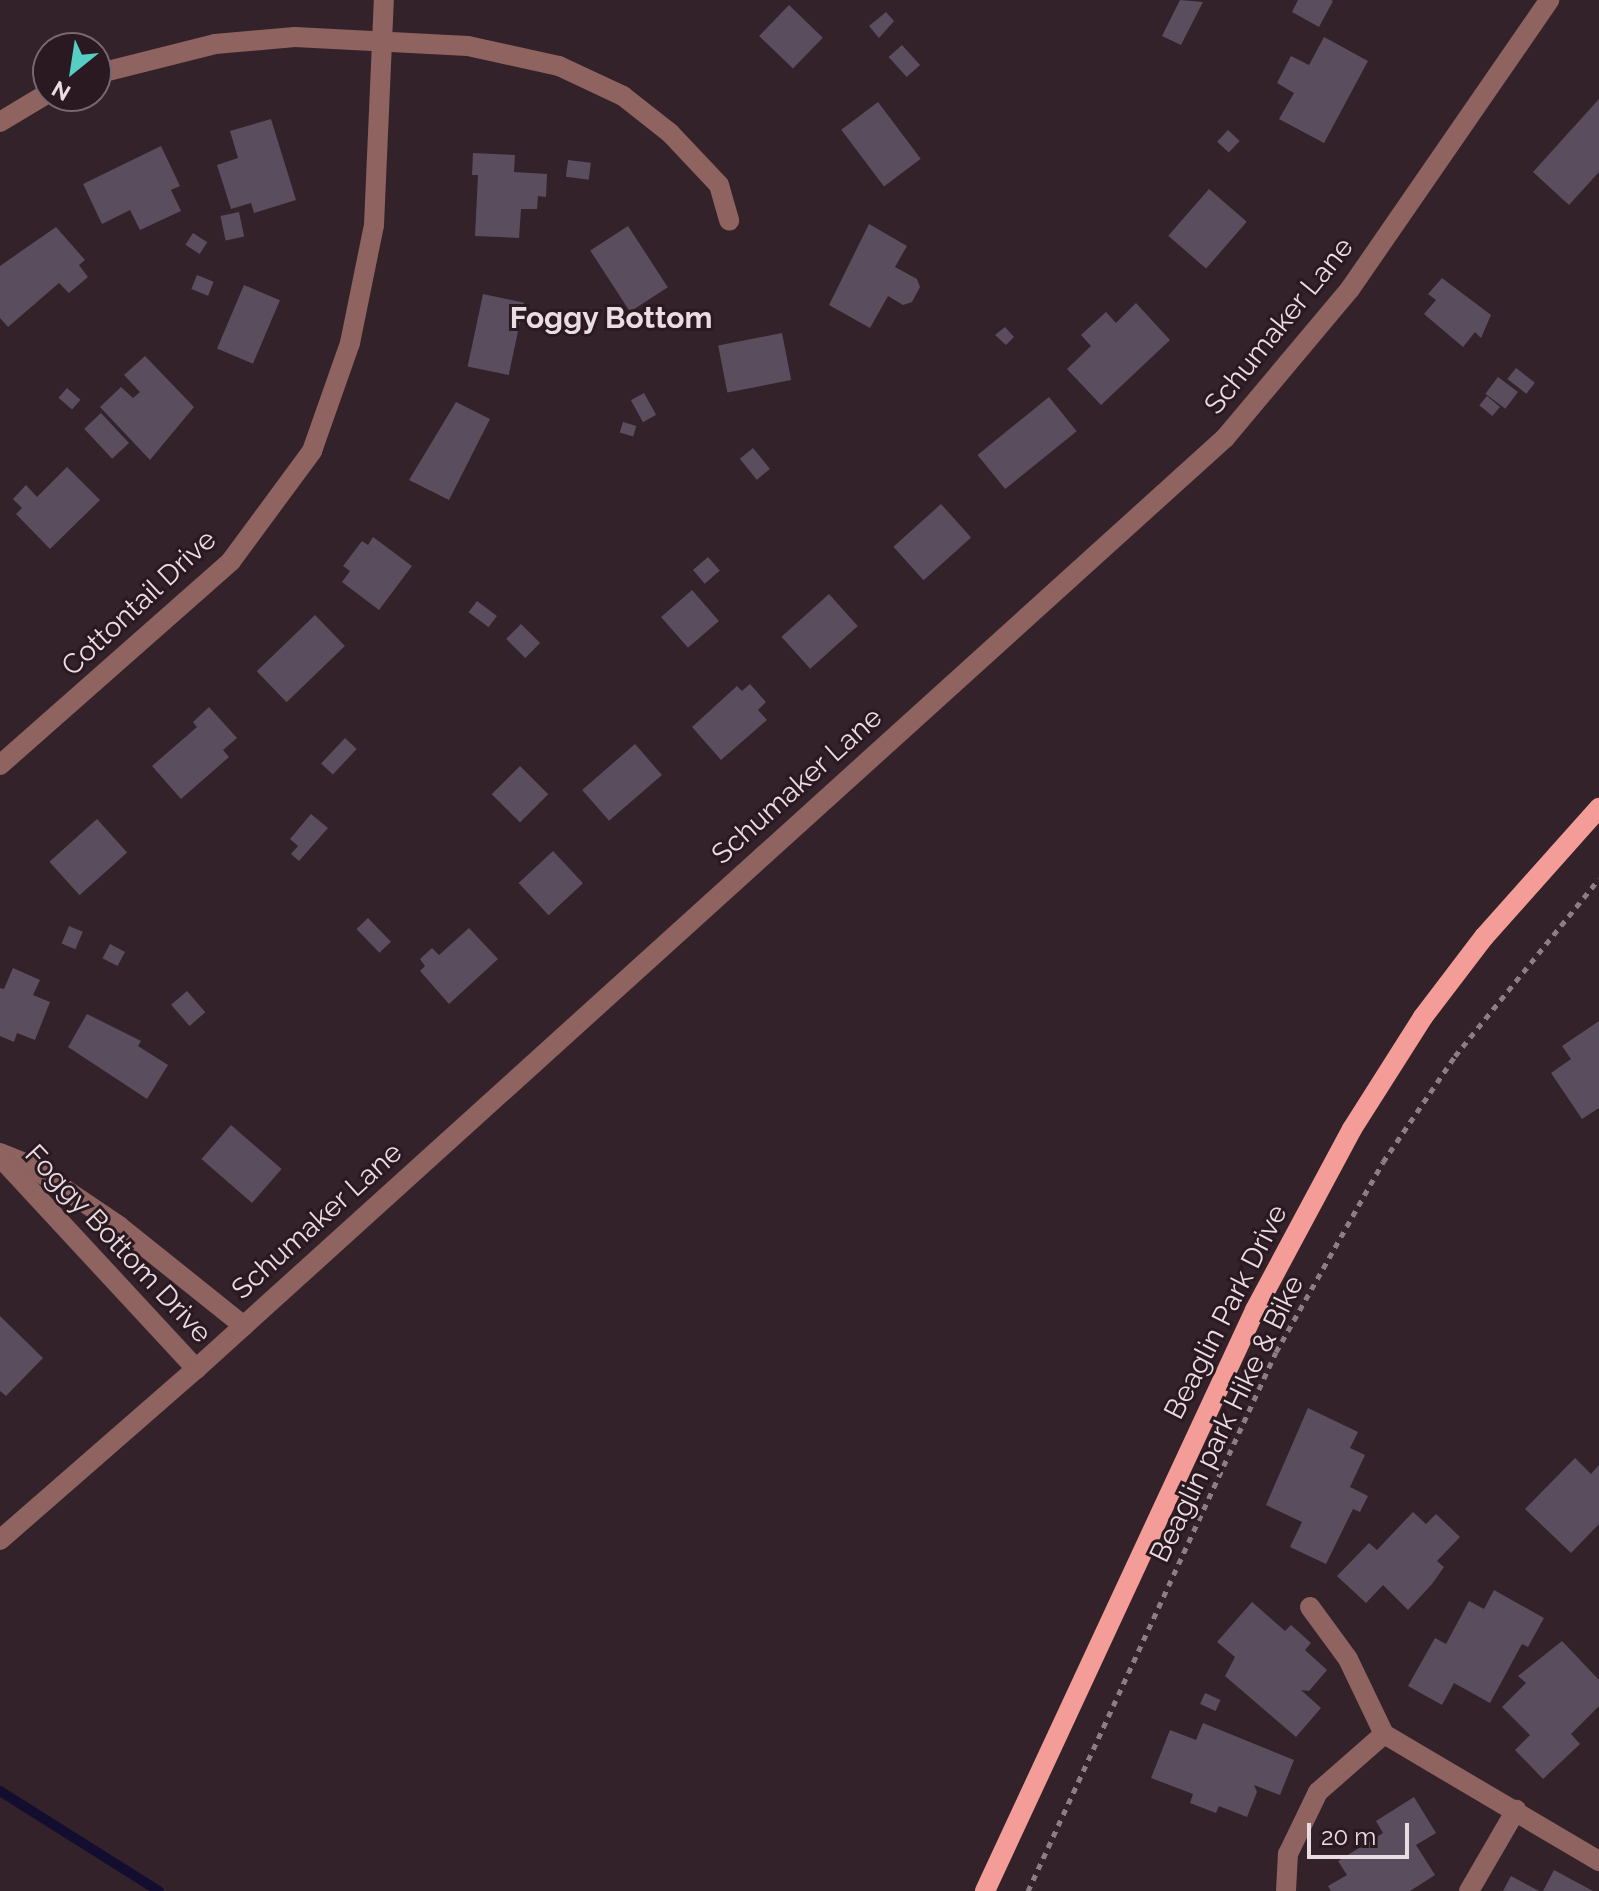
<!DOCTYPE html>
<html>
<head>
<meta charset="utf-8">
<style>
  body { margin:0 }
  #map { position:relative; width:1599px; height:1891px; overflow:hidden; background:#34222a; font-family:Raleway,sans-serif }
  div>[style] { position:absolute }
  .stream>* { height:10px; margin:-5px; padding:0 5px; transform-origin:5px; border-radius:5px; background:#130e30 }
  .building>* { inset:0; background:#5a4d5e; transform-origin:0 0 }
  .path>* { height:5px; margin-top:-2.5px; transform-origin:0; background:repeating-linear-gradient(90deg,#8d7e84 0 6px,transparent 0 12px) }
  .minor>* { height:20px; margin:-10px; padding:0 10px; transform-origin:10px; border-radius:10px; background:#8e6360 }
  .major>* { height:20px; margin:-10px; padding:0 10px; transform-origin:10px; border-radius:10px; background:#f49c97 }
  span { translate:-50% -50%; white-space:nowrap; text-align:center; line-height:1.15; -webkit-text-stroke:6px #2a1921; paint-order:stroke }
  .street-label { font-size:28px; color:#eadde2 }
  .neighbourhood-label { font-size:30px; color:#eadde2; font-weight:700 }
  .north { position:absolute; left:32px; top:32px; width:80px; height:80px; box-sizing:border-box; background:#2a1921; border:2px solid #77676e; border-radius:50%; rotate:210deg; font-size:22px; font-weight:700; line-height:32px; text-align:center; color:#eadde2 }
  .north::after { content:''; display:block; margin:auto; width:28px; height:36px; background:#56cec3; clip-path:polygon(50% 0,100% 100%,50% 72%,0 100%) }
  .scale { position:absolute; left:1307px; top:1823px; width:102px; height:36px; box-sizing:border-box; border:4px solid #eadde2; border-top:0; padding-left:10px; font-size:24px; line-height:28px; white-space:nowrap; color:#eadde2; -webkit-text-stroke:6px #2a1921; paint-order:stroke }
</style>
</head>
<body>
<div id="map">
  <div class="stream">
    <i style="left:0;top:1791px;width:188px;rotate:32.2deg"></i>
  </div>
  <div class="building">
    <i style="clip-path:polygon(1180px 0,1203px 2px,1181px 45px,1162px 36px)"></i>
    <i style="clip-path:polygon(1298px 0,1331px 0,1333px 1px,1319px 27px,1292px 12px)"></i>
    <i style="left:789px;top:5px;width:47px;height:43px;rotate:44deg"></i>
    <i style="clip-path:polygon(886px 12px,894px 21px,879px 38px,869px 26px)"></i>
    <i style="clip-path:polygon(1324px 37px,1368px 61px,1324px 143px,1279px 119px,1294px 93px,1277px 83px,1291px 56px,1309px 65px)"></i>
    <i style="left:902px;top:45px;width:27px;height:18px;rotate:48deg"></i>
    <i style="clip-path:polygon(1599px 99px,1599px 172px,1569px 205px,1533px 172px)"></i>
    <i style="left:878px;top:102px;width:71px;height:46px;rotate:53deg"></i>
    <i style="clip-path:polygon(271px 119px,296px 200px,254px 213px,251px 203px,231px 209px,217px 165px,238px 158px,230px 131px)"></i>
    <i style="left:1228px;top:130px;width:16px;height:16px;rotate:43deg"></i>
    <i style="clip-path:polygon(161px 146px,180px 186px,171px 190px,181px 211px,140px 230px,130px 210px,102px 224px,83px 184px)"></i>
    <i style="clip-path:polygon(473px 153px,515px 155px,514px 172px,547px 174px,546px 197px,538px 196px,537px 209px,521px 209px,519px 238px,475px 236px,478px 175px,472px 175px)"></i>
    <i style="left:568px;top:160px;width:23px;height:17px;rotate:7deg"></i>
    <i style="left:1209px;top:189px;width:50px;height:62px;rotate:41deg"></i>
    <i style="left:239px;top:212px;width:25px;height:19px;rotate:78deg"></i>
    <i style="clip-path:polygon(869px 224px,907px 246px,895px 267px,917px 279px,920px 287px,912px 302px,903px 305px,888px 296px,870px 328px,829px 305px)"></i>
    <i style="left:628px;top:226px;width:73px;height:45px;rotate:57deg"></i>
    <i style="clip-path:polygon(56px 227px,85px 260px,79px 265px,88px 277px,69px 293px,59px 283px,8px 327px,0 318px,0 266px)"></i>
    <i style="left:193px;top:233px;width:17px;height:14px;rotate:33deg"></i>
    <i style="left:197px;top:275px;width:18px;height:15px;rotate:22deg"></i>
    <i style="clip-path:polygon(1442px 278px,1491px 315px,1481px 338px,1475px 332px,1463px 347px,1424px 314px,1436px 300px,1428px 294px)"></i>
    <i style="left:244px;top:285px;width:39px;height:69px;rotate:23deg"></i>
    <i style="left:483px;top:294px;width:42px;height:74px;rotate:12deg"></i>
    <i style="clip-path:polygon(1136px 303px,1170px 340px,1101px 405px,1067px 369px,1091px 346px,1081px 335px,1106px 312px,1116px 323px)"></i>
    <i style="clip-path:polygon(1005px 327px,1014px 337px,1006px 345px,995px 335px)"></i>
    <i style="left:782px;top:333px;width:48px;height:65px;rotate:79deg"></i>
    <i style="clip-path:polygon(145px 356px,194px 407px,150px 460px,100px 407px,121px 387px,133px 398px,140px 392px,124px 375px)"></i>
    <i style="left:1516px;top:368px;width:24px;height:14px;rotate:38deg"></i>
    <i style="left:1498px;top:377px;width:25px;height:21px;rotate:37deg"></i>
    <i style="left:67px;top:388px;width:18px;height:13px;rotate:41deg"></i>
    <i style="left:644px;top:393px;width:25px;height:15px;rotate:61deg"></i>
    <i style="left:1487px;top:396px;width:17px;height:12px;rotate:40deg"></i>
    <i style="left:1049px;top:397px;width:44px;height:92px;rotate:51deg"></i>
    <i style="clip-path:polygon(456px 402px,490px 419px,449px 500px,409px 480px)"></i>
    <i style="left:101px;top:413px;width:41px;height:23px;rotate:47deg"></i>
    <i style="left:623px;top:422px;width:14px;height:11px;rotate:17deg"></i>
    <i style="left:753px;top:448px;width:27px;height:17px;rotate:51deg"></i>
    <i style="clip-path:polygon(67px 467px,100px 500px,50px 549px,16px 514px,22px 508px,13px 499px,26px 485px,37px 497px)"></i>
    <i style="left:941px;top:504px;width:45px;height:64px;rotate:48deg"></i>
    <i style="clip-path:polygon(373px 537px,412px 566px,379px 610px,342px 582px,350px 571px,343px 566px,362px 541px,368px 545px)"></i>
    <i style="left:708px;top:557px;width:18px;height:20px;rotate:49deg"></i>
    <i style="left:692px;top:590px;width:41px;height:41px;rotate:49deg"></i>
    <i style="left:829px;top:594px;width:43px;height:64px;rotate:48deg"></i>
    <i style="left:477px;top:601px;width:25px;height:14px;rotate:37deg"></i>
    <i style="left:315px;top:615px;width:43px;height:81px;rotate:46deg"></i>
    <i style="left:521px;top:624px;width:27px;height:21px;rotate:45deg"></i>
    <i style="clip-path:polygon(750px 684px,766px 702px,758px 710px,767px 720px,721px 760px,692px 727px,737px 686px,742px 691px)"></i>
    <i style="clip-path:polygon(209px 707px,237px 738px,223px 750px,229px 757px,181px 799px,152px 766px,197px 727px,193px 722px)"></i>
    <i style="left:345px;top:738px;width:16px;height:35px;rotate:43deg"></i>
    <i style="left:635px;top:744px;width:41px;height:70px;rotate:49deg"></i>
    <i style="left:520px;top:766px;width:40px;height:40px;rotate:45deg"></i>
    <i style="clip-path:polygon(311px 814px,328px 828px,299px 861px,291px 854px,298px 846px,290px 839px)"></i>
    <i style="left:97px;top:819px;width:45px;height:64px;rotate:48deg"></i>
    <i style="left:553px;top:851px;width:44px;height:47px;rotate:47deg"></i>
    <i style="left:368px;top:918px;width:33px;height:16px;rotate:46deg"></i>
    <i style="left:69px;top:926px;width:15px;height:19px;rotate:23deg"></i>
    <i style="clip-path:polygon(469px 928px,498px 959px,449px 1004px,420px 971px,425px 966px,420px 959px,432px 948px,439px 955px)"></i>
    <i style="left:110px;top:944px;width:17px;height:16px;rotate:28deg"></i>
    <i style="clip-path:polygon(13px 968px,40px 980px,33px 995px,50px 1002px,35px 1040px,17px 1033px,14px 1042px,0 1036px,0 988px,4px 989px)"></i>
    <i style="left:187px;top:991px;width:28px;height:21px;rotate:49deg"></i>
    <i style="clip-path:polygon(87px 1014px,141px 1041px,138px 1046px,168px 1065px,147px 1099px,68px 1047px)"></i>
    <i style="clip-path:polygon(1599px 1021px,1599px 1108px,1582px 1119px,1551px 1073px,1571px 1059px,1562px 1046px)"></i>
    <i style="left:231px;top:1125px;width:67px;height:45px;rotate:41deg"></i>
    <i style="clip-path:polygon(0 1316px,43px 1358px,6px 1396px,0 1391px)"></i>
    <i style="clip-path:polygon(1308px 1408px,1358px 1432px,1350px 1448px,1365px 1455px,1350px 1487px,1368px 1496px,1360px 1512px,1353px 1509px,1326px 1564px,1290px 1547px,1302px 1522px,1266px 1505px)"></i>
    <i style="clip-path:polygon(1575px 1458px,1591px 1474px,1599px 1465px,1599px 1524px,1571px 1553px,1525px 1509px)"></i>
    <i style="clip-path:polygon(1413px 1512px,1426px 1524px,1436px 1514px,1460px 1537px,1437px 1561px,1444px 1567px,1432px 1584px,1408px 1610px,1383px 1585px,1366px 1603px,1337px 1576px,1369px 1543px,1377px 1550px)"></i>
    <i style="clip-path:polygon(1494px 1590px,1544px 1618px,1528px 1647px,1522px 1644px,1490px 1703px,1454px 1683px,1442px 1705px,1408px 1686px,1435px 1638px,1446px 1644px,1469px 1601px,1484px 1609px)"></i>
    <i style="clip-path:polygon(1252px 1602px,1285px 1631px,1291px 1625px,1311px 1643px,1305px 1650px,1327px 1670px,1309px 1691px,1301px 1690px,1321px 1708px,1296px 1737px,1225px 1676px,1235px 1657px,1217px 1642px)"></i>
    <i style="clip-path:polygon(1562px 1641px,1599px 1680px,1599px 1706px,1571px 1734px,1580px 1744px,1543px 1779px,1515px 1750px,1530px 1735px,1502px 1707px,1526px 1683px,1518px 1676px)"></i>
    <i style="left:1205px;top:1693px;width:17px;height:12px;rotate:24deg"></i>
    <i style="clip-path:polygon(1203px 1723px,1294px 1760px,1280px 1795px,1254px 1785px,1257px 1792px,1247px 1817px,1219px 1806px,1216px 1813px,1190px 1803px,1193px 1794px,1151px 1778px,1170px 1730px,1196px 1740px)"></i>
    <i style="clip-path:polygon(1414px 1797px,1436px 1833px,1416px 1845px,1435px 1875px,1410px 1891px,1331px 1891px,1328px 1886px,1347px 1875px,1338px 1861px,1383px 1833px,1376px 1821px)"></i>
    <i style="clip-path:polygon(1554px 1870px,1593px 1891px,1543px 1891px)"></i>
    <i style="clip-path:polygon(1511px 1876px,1539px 1891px,1503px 1891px)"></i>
  </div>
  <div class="path">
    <i style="left:1028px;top:1891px;width:593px;rotate:-65.29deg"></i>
    <i style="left:1276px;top:1352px;width:218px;rotate:-60.6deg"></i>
    <i style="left:1383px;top:1162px;width:128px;rotate:-55.8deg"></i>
    <i style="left:1455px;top:1056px;width:228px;rotate:-50.9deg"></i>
  </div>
  <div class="minor">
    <i style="left:96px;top:74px;width:123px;rotate:-14.1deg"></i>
    <i style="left:215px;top:44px;width:80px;rotate:-5deg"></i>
    <i style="left:295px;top:37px;width:173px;rotate:3deg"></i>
    <i style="left:468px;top:46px;width:93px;rotate:12.4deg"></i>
    <i style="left:559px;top:66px;width:71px;rotate:25.1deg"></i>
    <i style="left:623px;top:96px;width:60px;rotate:38.2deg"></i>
    <i style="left:670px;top:133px;width:71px;rotate:46.7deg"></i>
    <i style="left:719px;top:185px;width:37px;rotate:74deg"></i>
    <i style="left:0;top:122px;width:56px;rotate:-31.1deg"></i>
    <i style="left:0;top:765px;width:308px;rotate:-41.4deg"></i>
    <i style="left:231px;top:561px;width:137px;rotate:-53.6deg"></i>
    <i style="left:312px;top:451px;width:114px;rotate:-70.6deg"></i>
    <i style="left:350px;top:343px;width:120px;rotate:-78.5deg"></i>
    <i style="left:374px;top:225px;width:225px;rotate:-87.5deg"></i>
    <i style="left:0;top:1153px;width:31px;rotate:22deg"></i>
    <i style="left:29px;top:1165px;width:109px;rotate:34.1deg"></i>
    <i style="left:119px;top:1226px;width:160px;rotate:38.7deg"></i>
    <i style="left:0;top:1157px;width:289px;rotate:47.2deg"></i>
    <i style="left:0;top:1540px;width:260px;rotate:-41.1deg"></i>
    <i style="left:196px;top:1369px;width:1388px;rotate:-42.14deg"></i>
    <i style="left:1225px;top:438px;width:194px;rotate:-50deg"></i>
    <i style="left:1350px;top:289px;width:351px;rotate:-55.4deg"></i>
    <i style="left:1310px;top:1607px;width:64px;rotate:53.8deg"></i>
    <i style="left:1348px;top:1659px;width:83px;rotate:64.4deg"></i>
    <i style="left:1384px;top:1734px;width:250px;rotate:30.6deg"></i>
    <i style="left:1286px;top:1891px;width:37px;rotate:-87deg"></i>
    <i style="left:1288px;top:1854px;width:69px;rotate:-64.2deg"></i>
    <i style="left:1318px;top:1792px;width:88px;rotate:-41.3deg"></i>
    <i style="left:1469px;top:1891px;width:94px;rotate:-59.9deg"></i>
  </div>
  <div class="major">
    <i style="left:985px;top:1891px;width:641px;rotate:-65.07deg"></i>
    <i style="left:1255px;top:1310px;width:205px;rotate:-61.8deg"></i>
    <i style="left:1352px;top:1129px;width:133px;rotate:-57.6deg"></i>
    <i style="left:1423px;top:1017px;width:101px;rotate:-52.7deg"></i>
    <i style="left:1484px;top:937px;width:173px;rotate:-48.3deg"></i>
  </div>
  <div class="street-label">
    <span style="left:1279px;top:326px;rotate:-51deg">Schumaker Lane</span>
    <span style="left:139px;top:603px;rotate:-43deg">Cottontail Drive</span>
    <span style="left:797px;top:786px;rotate:-42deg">Schumaker Lane</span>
    <span style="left:317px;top:1221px;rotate:-42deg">Schumaker Lane</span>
    <span style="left:118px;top:1244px;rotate:47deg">Foggy Bottom Drive</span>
    <span style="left:1226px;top:1312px;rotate:-63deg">Beaglin Park Drive</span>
    <span style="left:1227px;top:1419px;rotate:-64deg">Beaglin park Hike &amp; Bike</span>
  </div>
  <div class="neighbourhood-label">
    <span style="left:611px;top:318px">Foggy Bottom</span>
  </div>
  <div class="north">N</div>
  <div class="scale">20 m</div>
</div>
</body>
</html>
